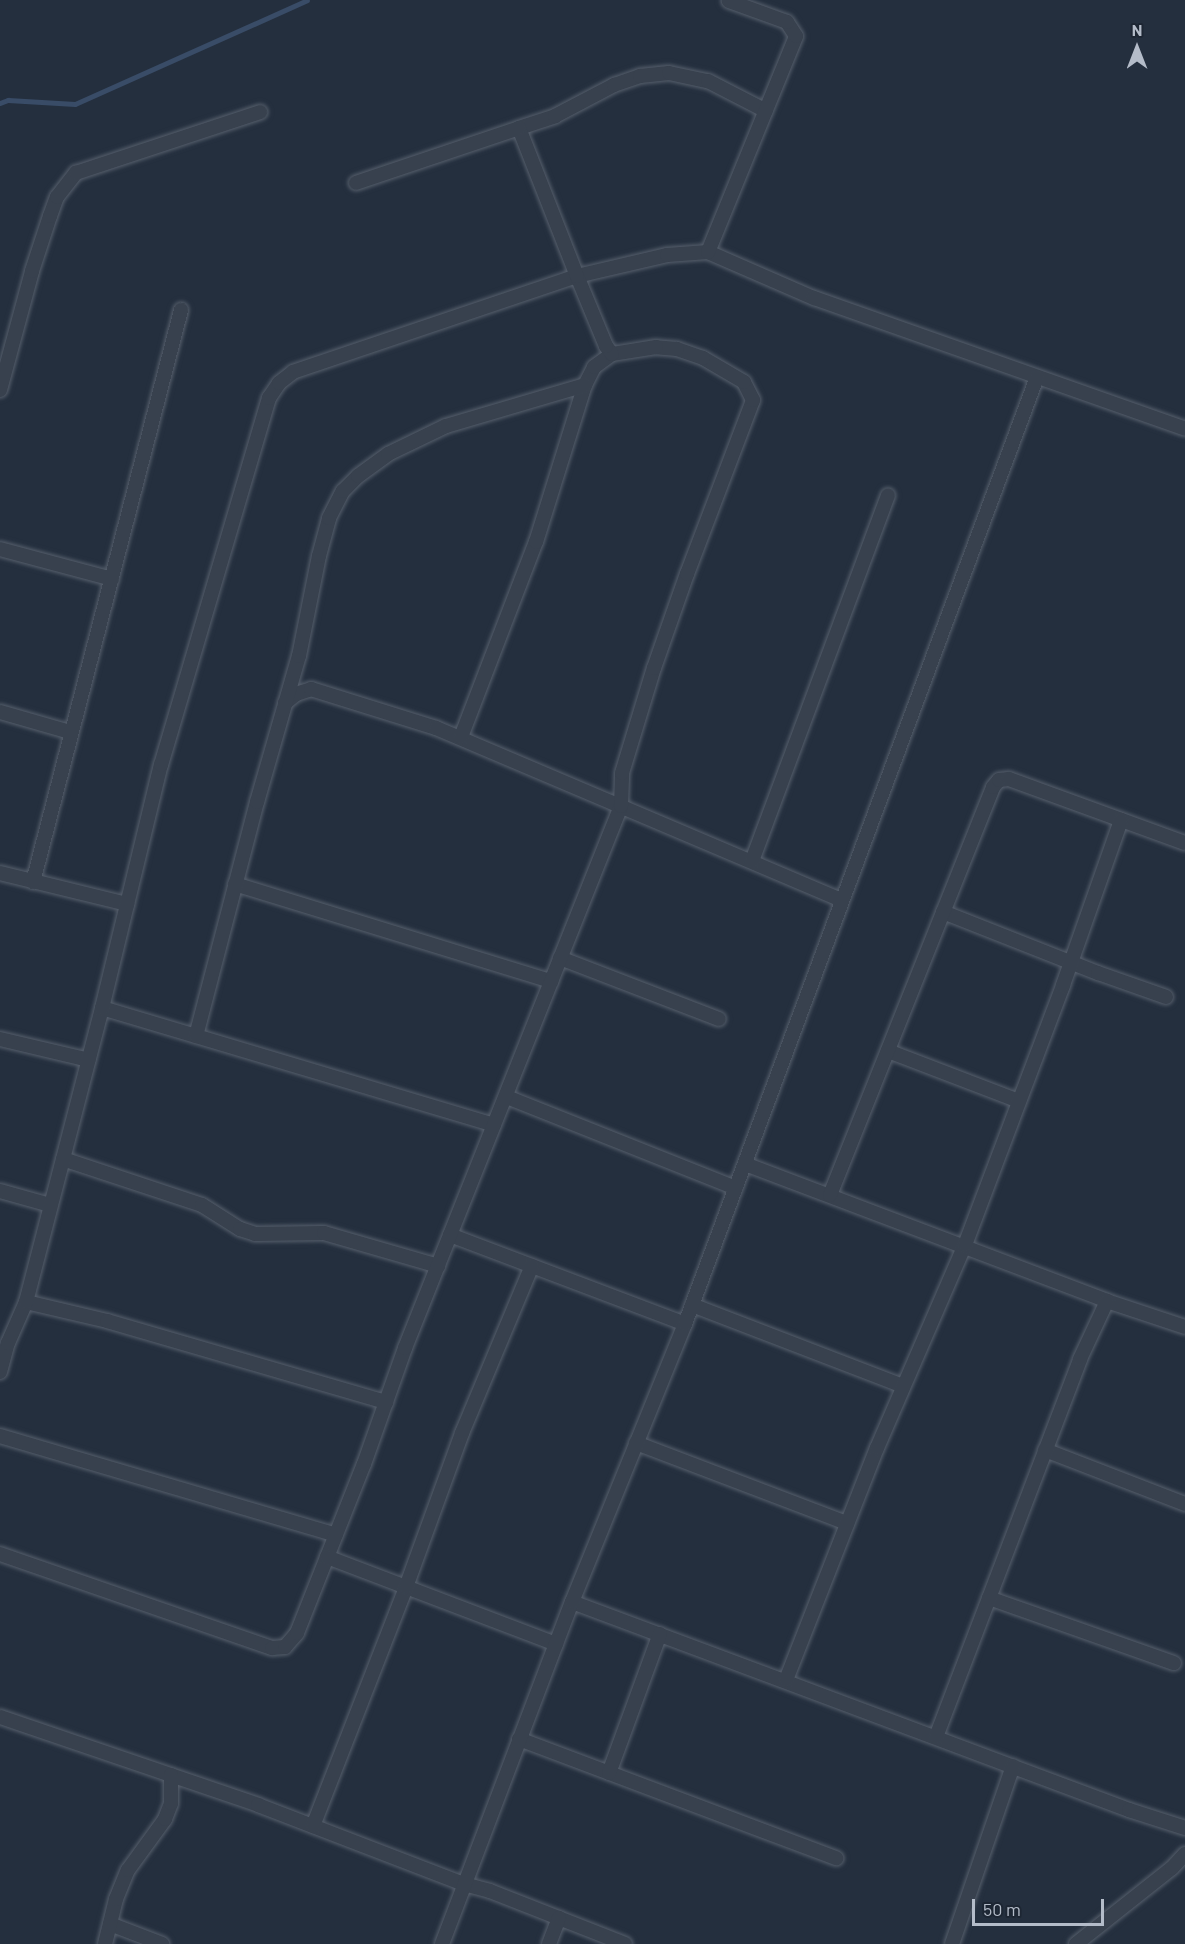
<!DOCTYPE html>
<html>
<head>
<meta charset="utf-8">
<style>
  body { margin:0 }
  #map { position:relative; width:1185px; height:1944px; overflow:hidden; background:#242f3e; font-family:Barlow,sans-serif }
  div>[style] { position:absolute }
  .stream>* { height:5px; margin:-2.5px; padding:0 2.5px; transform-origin:2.5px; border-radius:2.5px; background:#394c67 }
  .roads { filter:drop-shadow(0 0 2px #565f6c) drop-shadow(0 0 2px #565f6c) }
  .minor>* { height:14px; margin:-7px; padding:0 7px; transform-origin:7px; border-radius:7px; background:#38414e }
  span { translate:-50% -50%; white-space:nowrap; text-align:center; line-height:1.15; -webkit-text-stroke:6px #1d2633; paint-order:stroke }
  .north { position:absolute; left:1107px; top:18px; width:60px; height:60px; -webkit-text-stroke:4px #1d2633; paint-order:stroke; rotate:0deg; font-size:16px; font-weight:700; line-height:24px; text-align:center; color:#b4bcc9 }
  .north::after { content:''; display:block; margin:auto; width:21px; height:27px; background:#b4bcc9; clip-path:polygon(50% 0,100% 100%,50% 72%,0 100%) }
  .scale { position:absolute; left:972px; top:1899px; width:132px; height:27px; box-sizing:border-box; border:3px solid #b4bcc9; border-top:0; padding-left:8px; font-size:18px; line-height:21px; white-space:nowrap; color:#b4bcc9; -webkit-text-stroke:4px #1d2633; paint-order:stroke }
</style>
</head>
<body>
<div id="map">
  <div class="stream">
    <i style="left:0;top:103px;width:9px;rotate:-21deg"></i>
    <i style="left:8px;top:100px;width:67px;rotate:3.4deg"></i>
    <i style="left:75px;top:104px;width:254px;rotate:-24.1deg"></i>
  </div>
  <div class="roads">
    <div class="minor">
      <i style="left:519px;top:128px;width:38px;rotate:-18deg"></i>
      <i style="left:555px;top:116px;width:67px;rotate:-27.7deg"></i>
      <i style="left:614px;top:85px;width:28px;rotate:-19deg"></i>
      <i style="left:640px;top:76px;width:29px;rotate:-6deg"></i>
      <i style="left:669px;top:73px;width:40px;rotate:12deg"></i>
      <i style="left:708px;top:81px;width:65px;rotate:27.3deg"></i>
      <i style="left:708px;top:252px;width:116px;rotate:23.5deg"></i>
      <i style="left:814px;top:298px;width:393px;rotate:19.4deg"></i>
      <i style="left:0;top:390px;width:123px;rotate:-74.9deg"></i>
      <i style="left:32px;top:271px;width:58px;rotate:-71.9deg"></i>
      <i style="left:50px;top:216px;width:20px;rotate:-70deg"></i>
      <i style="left:57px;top:197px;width:31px;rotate:-52deg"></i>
      <i style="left:76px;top:173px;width:194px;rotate:-18.3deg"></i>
      <i style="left:0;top:549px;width:116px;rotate:15deg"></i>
      <i style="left:285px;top:703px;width:14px;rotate:-39deg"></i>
      <i style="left:296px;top:694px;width:16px;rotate:-18deg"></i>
      <i style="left:311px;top:689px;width:131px;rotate:17.3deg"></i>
      <i style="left:436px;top:728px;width:440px;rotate:23deg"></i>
      <i style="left:0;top:712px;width:73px;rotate:15.9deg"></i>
      <i style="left:461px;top:737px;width:209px;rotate:-69deg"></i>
      <i style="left:536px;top:542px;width:164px;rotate:-72.7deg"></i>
      <i style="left:585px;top:385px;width:20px;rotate:-63deg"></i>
      <i style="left:594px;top:367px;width:22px;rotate:-36deg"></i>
      <i style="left:752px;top:861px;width:390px;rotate:-69.6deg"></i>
      <i style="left:0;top:873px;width:131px;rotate:13.7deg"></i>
      <i style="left:33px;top:882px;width:591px;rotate:-75.49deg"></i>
      <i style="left:235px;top:884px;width:331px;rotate:17.1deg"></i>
      <i style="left:943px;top:912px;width:167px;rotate:21.5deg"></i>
      <i style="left:1098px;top:973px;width:72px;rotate:19.4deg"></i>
      <i style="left:560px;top:958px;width:170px;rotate:21deg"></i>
      <i style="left:102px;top:1008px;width:409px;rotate:16.6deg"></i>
      <i style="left:196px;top:1036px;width:242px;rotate:-75.4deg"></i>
      <i style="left:257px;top:802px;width:152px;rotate:-74deg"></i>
      <i style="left:299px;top:656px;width:102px;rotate:-78.7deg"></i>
      <i style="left:319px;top:556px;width:39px;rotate:-75deg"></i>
      <i style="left:329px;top:518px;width:30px;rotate:-63deg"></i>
      <i style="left:343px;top:491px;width:21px;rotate:-45deg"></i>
      <i style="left:358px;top:476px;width:37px;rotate:-36deg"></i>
      <i style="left:388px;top:454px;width:64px;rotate:-25.8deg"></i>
      <i style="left:446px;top:426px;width:145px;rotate:-16.4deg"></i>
      <i style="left:0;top:1039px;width:91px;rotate:13.3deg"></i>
      <i style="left:888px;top:1051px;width:140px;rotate:20.9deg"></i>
      <i style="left:507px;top:1097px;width:246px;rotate:21.7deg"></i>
      <i style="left:63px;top:1159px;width:146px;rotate:18.3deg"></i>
      <i style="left:202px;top:1205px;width:45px;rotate:32.3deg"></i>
      <i style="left:240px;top:1229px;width:16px;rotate:18deg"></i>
      <i style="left:255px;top:1234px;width:69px;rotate:-0.8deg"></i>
      <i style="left:324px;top:1233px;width:119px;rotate:16.1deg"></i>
      <i style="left:745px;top:1164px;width:387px;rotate:20.7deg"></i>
      <i style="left:1107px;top:1301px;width:82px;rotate:18.4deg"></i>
      <i style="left:0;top:1191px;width:52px;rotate:15.6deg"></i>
      <i style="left:830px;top:1195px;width:439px;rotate:-68.2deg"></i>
      <i style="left:993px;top:787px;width:9px;rotate:-49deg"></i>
      <i style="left:999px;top:780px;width:10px;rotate:-6deg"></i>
      <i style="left:1009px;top:779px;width:187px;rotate:20deg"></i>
      <i style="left:450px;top:1235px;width:251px;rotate:20.7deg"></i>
      <i style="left:26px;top:1302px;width:83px;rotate:13.2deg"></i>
      <i style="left:107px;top:1321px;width:291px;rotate:16.2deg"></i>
      <i style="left:692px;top:1305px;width:226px;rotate:21deg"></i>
      <i style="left:0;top:1372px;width:30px;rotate:-75deg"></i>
      <i style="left:8px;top:1343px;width:45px;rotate:-66.3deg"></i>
      <i style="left:26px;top:1302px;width:304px;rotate:-75.5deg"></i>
      <i style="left:102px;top:1008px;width:250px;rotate:-76.4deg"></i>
      <i style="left:161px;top:765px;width:383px;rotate:-73.6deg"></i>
      <i style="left:269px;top:398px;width:18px;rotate:-56deg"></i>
      <i style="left:279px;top:383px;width:18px;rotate:-38deg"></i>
      <i style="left:293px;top:372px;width:300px;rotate:-18.7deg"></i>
      <i style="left:577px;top:276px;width:92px;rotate:-13.1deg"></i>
      <i style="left:667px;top:255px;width:41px;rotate:-4.2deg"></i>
      <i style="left:708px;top:252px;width:233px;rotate:-67.8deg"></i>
      <i style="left:796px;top:36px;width:17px;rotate:-123deg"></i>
      <i style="left:787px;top:22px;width:62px;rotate:-160.1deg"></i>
      <i style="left:0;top:1436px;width:350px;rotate:16.4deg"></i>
      <i style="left:636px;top:1443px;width:226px;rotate:20.8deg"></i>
      <i style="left:1045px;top:1450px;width:150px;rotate:21.1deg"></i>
      <i style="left:0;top:1554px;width:288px;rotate:19.1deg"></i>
      <i style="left:272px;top:1648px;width:13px;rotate:-4deg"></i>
      <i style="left:285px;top:1647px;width:18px;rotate:-49deg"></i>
      <i style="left:297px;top:1633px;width:182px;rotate:-68.4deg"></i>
      <i style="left:364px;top:1464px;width:123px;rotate:-70.5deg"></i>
      <i style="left:405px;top:1348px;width:583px;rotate:-68.27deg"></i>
      <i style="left:621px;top:806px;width:33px;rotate:-88deg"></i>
      <i style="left:622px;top:773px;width:110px;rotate:-73.1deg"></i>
      <i style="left:654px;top:668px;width:100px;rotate:-70.7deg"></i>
      <i style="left:687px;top:574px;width:186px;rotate:-69.2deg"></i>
      <i style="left:753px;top:400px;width:20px;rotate:-117deg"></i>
      <i style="left:744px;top:382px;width:48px;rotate:-149.7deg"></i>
      <i style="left:703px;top:358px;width:28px;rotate:-161deg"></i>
      <i style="left:677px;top:349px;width:21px;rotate:-175deg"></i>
      <i style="left:656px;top:347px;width:45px;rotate:171deg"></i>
      <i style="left:612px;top:354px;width:10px;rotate:-127deg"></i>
      <i style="left:606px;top:346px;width:76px;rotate:-112.5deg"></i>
      <i style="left:577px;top:276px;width:159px;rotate:-111.4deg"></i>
      <i style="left:519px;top:128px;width:172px;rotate:161.4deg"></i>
      <i style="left:327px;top:1557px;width:245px;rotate:20.8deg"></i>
      <i style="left:989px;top:1598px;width:196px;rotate:19.4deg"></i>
      <i style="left:572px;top:1602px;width:595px;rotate:20.48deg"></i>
      <i style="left:1129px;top:1810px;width:59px;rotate:17.8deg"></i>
      <i style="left:786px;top:1680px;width:249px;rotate:-68.6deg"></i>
      <i style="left:877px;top:1448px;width:221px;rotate:-66.6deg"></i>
      <i style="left:965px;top:1245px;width:278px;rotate:-69.3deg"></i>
      <i style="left:1063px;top:985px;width:175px;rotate:-70.6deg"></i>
      <i style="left:0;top:1717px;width:273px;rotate:18.8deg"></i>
      <i style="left:258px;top:1805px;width:221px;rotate:21deg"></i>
      <i style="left:464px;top:1884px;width:27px;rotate:15deg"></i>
      <i style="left:490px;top:1891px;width:145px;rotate:21.4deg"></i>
      <i style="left:936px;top:1737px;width:404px;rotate:-69.1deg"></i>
      <i style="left:1080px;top:1359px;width:64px;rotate:-65deg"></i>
      <i style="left:519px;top:1739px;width:339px;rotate:20.6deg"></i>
      <i style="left:609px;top:1773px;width:148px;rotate:-69.9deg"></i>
      <i style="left:313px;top:1826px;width:256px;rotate:-68.7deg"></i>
      <i style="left:406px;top:1587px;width:164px;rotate:-70deg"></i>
      <i style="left:462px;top:1433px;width:181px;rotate:-67.3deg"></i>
      <i style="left:110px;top:1924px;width:56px;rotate:21deg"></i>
      <i style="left:105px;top:1944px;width:46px;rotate:-76.3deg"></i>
      <i style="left:116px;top:1899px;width:31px;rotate:-68deg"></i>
      <i style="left:128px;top:1870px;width:63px;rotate:-54deg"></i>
      <i style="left:165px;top:1819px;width:17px;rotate:-69deg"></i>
      <i style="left:171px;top:1803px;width:28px;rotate:-90deg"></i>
      <i style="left:442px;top:1944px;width:366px;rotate:-69.2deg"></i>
      <i style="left:572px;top:1602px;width:300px;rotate:-67.9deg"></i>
      <i style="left:685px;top:1324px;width:1010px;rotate:-69.61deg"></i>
      <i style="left:549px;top:1944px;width:28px;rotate:-69deg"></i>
      <i style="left:952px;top:1944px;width:188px;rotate:-71.1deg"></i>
      <i style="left:1076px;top:1944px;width:122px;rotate:-38.4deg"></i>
      <i style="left:1172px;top:1868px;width:19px;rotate:-47deg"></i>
    </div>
  </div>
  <div class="north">N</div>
  <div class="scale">50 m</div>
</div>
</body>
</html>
